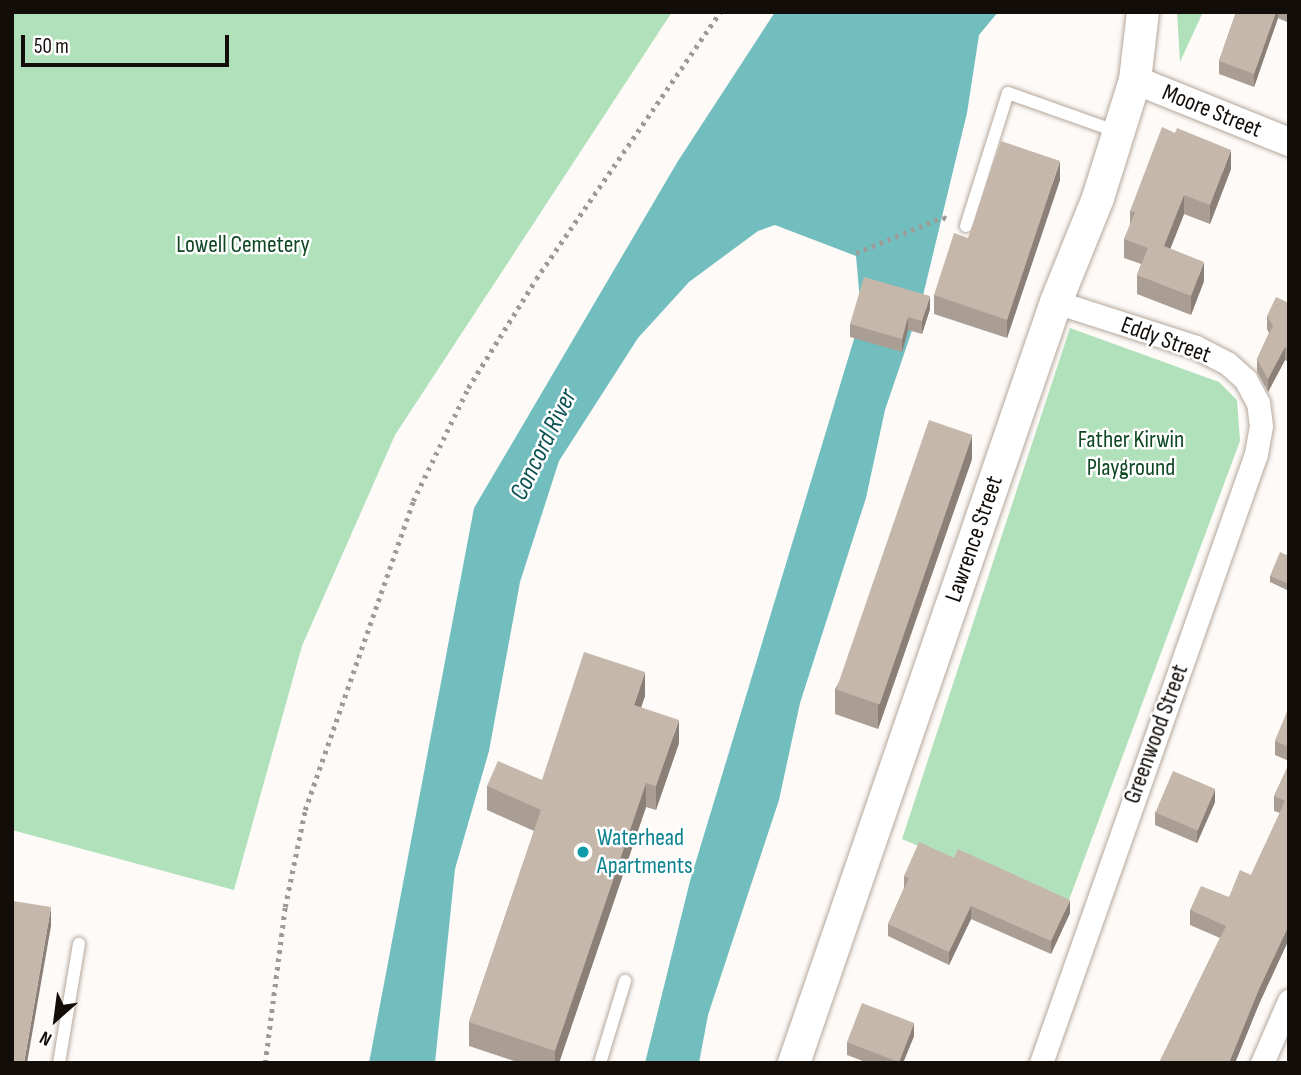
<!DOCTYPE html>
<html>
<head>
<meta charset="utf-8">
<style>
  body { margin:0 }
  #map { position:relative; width:1301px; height:1075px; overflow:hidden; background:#fdfaf8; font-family:"Sofia Sans Condensed",sans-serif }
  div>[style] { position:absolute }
  .green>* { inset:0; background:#b1e1bb }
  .water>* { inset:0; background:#72bebf }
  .path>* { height:4.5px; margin-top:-2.25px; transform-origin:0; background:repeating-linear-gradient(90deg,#9d9a97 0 3.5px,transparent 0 8.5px) }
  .roads { filter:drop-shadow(0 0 2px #b5a79b) drop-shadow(0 0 2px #b5a79b) }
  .service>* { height:12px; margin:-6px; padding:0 6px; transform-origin:6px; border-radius:6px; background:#fff }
  .minor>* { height:23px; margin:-11.5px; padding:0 11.5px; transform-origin:11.5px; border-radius:11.5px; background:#fff }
  .tertiary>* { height:28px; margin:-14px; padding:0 14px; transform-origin:14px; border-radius:14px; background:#fff }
  .secondary>* { height:32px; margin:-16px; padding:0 16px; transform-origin:16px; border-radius:16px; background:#fff }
  .wall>* { inset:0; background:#aa9d93 }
  .shaded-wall>* { inset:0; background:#8b8078 }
  .building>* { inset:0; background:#c6b7ab; transform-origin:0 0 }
  .dots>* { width:19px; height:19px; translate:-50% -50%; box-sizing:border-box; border:4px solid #fff; border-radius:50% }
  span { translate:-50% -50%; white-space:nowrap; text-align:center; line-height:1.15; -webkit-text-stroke:5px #fff; paint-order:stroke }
  .street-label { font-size:24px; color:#120d09 }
  .park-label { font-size:24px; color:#0f4723 }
  .culture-label { font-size:24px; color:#0d838f }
  .left { translate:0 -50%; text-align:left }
  .water-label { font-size:26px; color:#0c5153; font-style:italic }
  .frame { position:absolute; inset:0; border:14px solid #120d09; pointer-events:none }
  .north { position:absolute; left:21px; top:984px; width:70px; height:70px; -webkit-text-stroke:5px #fff; paint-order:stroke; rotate:208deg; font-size:19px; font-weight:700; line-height:28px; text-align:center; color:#120d09 }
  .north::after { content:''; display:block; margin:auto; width:24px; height:32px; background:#120d09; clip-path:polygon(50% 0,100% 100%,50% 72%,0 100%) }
  .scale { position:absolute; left:21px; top:35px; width:208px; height:32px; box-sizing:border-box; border:4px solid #120d09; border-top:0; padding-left:9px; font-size:21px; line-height:24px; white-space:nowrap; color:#120d09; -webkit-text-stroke:5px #fff; paint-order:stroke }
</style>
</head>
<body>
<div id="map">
  <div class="green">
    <i style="clip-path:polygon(12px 12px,672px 12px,395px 435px,302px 646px,234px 890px,12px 830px)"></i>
    <i style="clip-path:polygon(1177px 12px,1203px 12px,1180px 62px)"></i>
    <i style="clip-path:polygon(1070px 328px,1219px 382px,1237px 400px,1240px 441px,1066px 908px,902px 839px)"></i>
  </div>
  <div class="water">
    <i style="clip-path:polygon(775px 12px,998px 12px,979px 35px,967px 113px,921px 304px,885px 410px,866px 498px,800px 703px,779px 800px,708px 1015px,699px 1063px,645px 1063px,690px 881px,854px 339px,860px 301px,856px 256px,775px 225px,758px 231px,689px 282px,638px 338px,559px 461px,520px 582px,489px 751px,455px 869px,435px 1063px,369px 1063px,474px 508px,678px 161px)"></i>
  </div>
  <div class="path">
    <i style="left:856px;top:253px;width:94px;rotate:-22.5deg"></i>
    <i style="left:943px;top:217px;width:7px;rotate:27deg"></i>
    <i style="left:265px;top:1063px;width:157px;rotate:-82.7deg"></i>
    <i style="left:285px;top:907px;width:99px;rotate:-78.3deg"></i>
    <i style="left:305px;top:810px;width:327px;rotate:-70.7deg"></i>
    <i style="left:413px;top:501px;width:126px;rotate:-64deg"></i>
    <i style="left:468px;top:388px;width:128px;rotate:-58deg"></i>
    <i style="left:536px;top:279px;width:324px;rotate:-55.4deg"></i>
  </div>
  <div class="roads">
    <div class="service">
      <i style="left:966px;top:226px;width:139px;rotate:-72.5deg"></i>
      <i style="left:1008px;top:93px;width:117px;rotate:19.5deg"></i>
      <i style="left:59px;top:1063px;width:121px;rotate:-80.5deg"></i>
      <i style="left:600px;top:1063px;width:86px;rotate:-73deg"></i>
    </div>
    <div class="minor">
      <i style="left:1041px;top:1063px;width:646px;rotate:-70.56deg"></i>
      <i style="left:1256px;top:454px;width:28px;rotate:-80deg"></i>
      <i style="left:1261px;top:426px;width:23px;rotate:-97deg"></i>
      <i style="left:1258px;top:403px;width:26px;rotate:-118deg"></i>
      <i style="left:1246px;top:380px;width:25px;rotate:-138deg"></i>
      <i style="left:1227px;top:363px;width:35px;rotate:-153deg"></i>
      <i style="left:1196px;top:347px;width:147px;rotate:-162.2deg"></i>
      <i style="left:1262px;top:1063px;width:68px;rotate:-66.5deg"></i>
    </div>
    <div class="tertiary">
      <i style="left:1135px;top:80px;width:166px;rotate:21.9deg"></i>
    </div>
    <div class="secondary">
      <i style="left:794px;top:1063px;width:805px;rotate:-71deg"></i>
      <i style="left:1056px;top:302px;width:112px;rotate:-68deg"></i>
      <i style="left:1098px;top:198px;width:124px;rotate:-72.6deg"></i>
      <i style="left:1135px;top:80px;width:68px;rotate:-83.3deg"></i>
    </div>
  </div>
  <div class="wall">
    <i style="clip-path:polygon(1236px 12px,1289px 12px,1289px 23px,1278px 18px,1254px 87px,1219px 74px,1219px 61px)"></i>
    <i style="clip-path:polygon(1231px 169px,1210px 224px,1184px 214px,1170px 249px,1204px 281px,1191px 315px,1137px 294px,1137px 275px,1141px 264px,1124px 258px,1124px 239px,1130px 226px,1130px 211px)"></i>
    <i style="clip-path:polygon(1060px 180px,1007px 338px,934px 314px,934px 295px,968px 238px)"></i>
    <i style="clip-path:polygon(1289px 303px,1289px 362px,1285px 360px,1268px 392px,1257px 372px,1257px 359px,1269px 333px,1267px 329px,1267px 316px)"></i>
    <i style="clip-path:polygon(930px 309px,922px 334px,908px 330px,902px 352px,850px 337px,850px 324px)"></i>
    <i style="clip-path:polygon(972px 459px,878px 729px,835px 714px,835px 689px)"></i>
    <i style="clip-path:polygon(1289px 556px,1289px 591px,1270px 582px,1270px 576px)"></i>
    <i style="clip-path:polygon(645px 696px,641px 707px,679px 743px,656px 810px,646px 807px,559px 1063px,520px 1063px,469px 1046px,469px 1022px,534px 831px,487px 810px,487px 786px,542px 780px)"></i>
    <i style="clip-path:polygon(1289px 709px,1289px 761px,1275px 755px,1275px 741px)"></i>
    <i style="clip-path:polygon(1289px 764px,1289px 939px,1259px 1004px,1235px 1063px,1159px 1063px,1220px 938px,1190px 925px,1190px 910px,1229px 897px,1251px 875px,1280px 813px,1274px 811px,1274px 796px)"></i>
    <i style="clip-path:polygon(1215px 802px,1197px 843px,1155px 825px,1155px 812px)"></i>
    <i style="clip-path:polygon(904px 876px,1070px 913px,1051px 954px,971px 919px,949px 965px,888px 936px,888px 924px,904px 888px)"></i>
    <i style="clip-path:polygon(914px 1036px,903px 1063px,868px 1063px,847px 1055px,847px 1042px)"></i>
  </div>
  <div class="shaded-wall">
    <i style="clip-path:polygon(1276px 12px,1278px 12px,1278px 18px,1254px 87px,1254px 74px)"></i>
    <i style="clip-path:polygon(1231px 150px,1231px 169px,1210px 224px,1210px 205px)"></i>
    <i style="clip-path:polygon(1060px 161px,1060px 180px,1007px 338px,1007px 320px)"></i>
    <i style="clip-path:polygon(1184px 195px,1184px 214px,1164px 265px,1164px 246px)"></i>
    <i style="clip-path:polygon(1204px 262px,1204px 281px,1191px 315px,1191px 296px)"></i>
    <i style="clip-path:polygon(930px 296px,930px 309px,922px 334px,922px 321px)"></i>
    <i style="clip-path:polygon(908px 317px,908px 330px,902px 352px,902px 339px)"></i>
    <i style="clip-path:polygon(1285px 347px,1285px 360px,1268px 392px,1268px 379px)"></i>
    <i style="clip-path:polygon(972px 435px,972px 459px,878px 729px,878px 705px)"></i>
    <i style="clip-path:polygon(645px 672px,645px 696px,634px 728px,634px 705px)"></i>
    <i style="clip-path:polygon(679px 720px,679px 743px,656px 810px,656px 786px)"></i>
    <i style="clip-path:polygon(646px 783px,646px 807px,559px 1063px,555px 1063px,555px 1051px)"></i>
    <i style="clip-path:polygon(1215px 789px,1215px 802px,1197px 843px,1197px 830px)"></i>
    <i style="clip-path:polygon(1070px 900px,1070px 913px,1051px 954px,1051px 941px)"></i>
    <i style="clip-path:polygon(971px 906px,971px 919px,949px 965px,949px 952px)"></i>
    <i style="clip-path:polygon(51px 907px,51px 926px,27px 1063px,24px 1063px)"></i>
    <i style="clip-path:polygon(1289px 925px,1289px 939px,1259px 1004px,1235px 1063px,1229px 1063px,1259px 989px)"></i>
    <i style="clip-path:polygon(914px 1023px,914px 1036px,903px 1063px,898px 1063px)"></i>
  </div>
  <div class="building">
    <i style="clip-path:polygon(1236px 12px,1276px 12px,1254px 74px,1219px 61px)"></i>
    <i style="clip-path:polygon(1162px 127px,1175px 133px,1177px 128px,1231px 150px,1210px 205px,1184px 195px,1164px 246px,1204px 262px,1191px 296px,1137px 275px,1148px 248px,1124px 239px,1135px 212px,1130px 211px)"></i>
    <i style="clip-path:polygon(1001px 141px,1060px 161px,1007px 320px,934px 295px,954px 233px,968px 238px)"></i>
    <i style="clip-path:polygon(864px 277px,930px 296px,922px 321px,908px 317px,902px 339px,850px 324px)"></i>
    <i style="clip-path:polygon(1276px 297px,1289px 303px,1289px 349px,1285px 347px,1268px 379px,1257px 359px,1273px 326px,1267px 316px)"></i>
    <i style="left:929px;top:420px;width:46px;height:285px;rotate:19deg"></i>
    <i style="clip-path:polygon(1280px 552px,1289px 556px,1289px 584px,1270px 576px)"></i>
    <i style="clip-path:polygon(584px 652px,645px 672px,634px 705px,679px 720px,656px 786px,646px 783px,555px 1051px,469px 1022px,541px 810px,487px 786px,498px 761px,542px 780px)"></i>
    <i style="clip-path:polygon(1288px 709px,1289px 709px,1289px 747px,1275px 741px)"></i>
    <i style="clip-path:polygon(1289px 764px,1289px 925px,1259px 989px,1229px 1063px,1159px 1063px,1226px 926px,1190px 910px,1201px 886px,1229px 897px,1240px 870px,1251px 875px,1285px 801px,1274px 796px)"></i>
    <i style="left:1173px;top:771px;width:46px;height:45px;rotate:23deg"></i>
    <i style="clip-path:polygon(919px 842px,954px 858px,958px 849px,1070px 900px,1051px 941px,971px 906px,949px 952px,888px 924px,909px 878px,904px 876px)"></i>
    <i style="clip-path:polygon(13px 901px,51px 907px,24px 1063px,12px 1063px)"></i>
    <i style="left:862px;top:1003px;width:56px;height:42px;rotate:21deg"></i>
  </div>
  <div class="dots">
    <i style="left:583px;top:852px;background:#0f9aa8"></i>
  </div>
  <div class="street-label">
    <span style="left:1212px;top:111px;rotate:22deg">Moore Street</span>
    <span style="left:1166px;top:340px;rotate:20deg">Eddy Street</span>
    <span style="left:974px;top:539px;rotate:-71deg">Lawrence Street</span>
    <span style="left:1156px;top:734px;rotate:-70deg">Greenwood Street</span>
  </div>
  <div class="park-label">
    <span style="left:243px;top:245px">Lowell Cemetery</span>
    <span style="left:1131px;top:454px">Father Kirwin<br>Playground</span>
  </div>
  <div class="culture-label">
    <span class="left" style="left:597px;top:852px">Waterhead<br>Apartments</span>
  </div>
  <div class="water-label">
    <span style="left:544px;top:445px;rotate:-64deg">Concord River</span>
  </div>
  <div class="frame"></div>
  <div class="north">N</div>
  <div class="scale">50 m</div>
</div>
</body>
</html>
